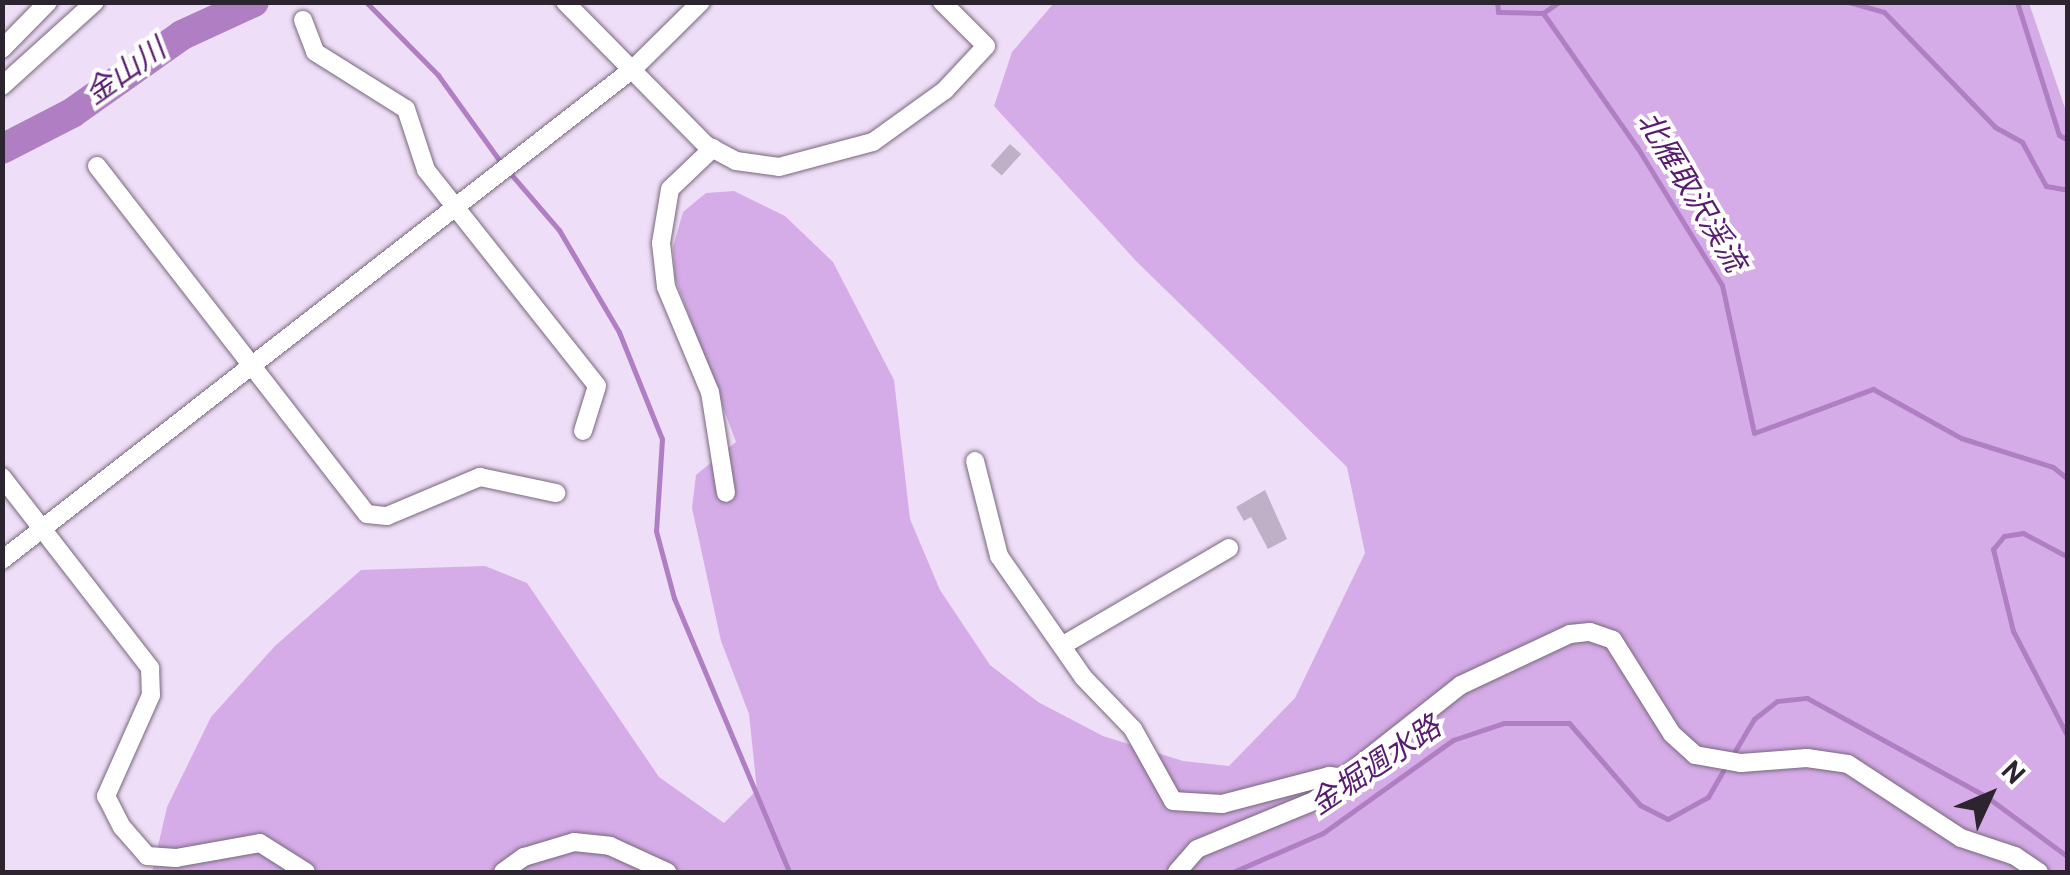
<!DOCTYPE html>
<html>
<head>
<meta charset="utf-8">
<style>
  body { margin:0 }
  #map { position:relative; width:2070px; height:875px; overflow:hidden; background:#efdef7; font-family:Overpass,"Noto Sans JP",sans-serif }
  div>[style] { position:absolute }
  .green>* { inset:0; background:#d6ace8 }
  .stream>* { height:5px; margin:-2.5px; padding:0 2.5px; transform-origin:2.5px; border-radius:2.5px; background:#af7ec3 }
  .river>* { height:30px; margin:-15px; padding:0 15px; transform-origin:15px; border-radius:15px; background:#af7ec3 }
  .building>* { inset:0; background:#bfafc7; transform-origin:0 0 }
  .roads { filter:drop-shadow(0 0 2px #77687d) drop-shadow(0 0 2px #77687d) }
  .minor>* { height:18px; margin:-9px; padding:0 9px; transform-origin:9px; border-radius:9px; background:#fff }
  span { translate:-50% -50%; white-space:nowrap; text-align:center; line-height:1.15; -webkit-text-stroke:8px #fff; paint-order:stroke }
  .water-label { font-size:30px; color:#591b6f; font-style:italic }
  .frame { position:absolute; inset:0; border:5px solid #2c252f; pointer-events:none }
  .north { position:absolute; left:1940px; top:745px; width:100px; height:100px; -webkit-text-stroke:8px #fff; paint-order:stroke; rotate:46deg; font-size:28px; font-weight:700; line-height:40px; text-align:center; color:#2c252f }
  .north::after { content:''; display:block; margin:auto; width:35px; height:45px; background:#2c252f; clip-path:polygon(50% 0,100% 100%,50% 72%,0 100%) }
</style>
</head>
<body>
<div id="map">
  <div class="green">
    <i style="clip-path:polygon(1054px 3px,2029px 3px,2068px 117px,2067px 872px,152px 872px,167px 807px,211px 717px,275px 646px,361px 570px,485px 566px,527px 583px,659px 777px,724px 823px,757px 790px,749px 714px,721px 641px,692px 508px,696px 475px,736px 442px,675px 278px,673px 247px,683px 212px,706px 193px,734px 191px,785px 216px,833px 262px,894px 380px,910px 519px,940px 590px,990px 665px,1038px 702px,1103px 736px,1183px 761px,1229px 766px,1295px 698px,1365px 553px,1347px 467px,1137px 262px,994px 106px,1012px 52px)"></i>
  </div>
  <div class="stream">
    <i style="left:366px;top:2px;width:103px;rotate:45.4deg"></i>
    <i style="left:438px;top:75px;width:110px;rotate:54.3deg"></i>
    <i style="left:1497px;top:2px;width:10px;rotate:84deg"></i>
    <i style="left:1498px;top:12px;width:45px;rotate:1.3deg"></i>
    <i style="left:1543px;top:13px;width:19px;rotate:-35deg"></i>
    <i style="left:1849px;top:2px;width:36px;rotate:16deg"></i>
    <i style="left:1884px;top:12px;width:160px;rotate:46deg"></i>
    <i style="left:1995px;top:127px;width:31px;rotate:29deg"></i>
    <i style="left:2022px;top:142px;width:50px;rotate:61.4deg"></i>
    <i style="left:2046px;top:186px;width:22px;rotate:10deg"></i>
    <i style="left:2017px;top:2px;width:139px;rotate:72.5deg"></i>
    <i style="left:2059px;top:135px;width:10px;rotate:29deg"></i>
    <i style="left:1543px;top:13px;width:164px;rotate:55deg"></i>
    <i style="left:1637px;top:147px;width:162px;rotate:58.4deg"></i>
    <i style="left:1722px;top:285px;width:151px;rotate:77.8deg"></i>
    <i style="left:1754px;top:433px;width:127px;rotate:-20.3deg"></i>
    <i style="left:1873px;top:389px;width:101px;rotate:29.1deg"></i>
    <i style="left:1961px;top:438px;width:96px;rotate:17.5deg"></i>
    <i style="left:2053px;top:467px;width:19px;rotate:39deg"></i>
    <i style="left:509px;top:172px;width:77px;rotate:49.2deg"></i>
    <i style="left:559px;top:230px;width:118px;rotate:59.5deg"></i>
    <i style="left:619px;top:332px;width:115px;rotate:68.1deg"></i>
    <i style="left:662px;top:439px;width:92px;rotate:93.7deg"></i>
    <i style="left:656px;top:531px;width:69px;rotate:75deg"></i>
    <i style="left:674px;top:598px;width:297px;rotate:67.2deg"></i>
    <i style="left:2068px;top:557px;width:51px;rotate:-151.9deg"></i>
    <i style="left:2023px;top:533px;width:19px;rotate:171deg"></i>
    <i style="left:2004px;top:536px;width:17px;rotate:130deg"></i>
    <i style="left:1993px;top:549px;width:84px;rotate:76.3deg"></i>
    <i style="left:2013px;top:631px;width:119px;rotate:62.6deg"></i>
    <i style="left:1732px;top:756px;width:43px;rotate:-59.3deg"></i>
    <i style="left:1754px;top:719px;width:29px;rotate:-38deg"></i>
    <i style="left:1777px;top:701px;width:30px;rotate:-6deg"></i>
    <i style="left:1807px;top:698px;width:205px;rotate:28.8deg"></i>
    <i style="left:1987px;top:797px;width:101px;rotate:36.5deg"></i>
    <i style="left:1233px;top:872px;width:98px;rotate:-23.4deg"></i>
    <i style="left:1323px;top:833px;width:160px;rotate:-35.6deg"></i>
    <i style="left:1453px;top:740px;width:54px;rotate:-18.4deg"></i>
    <i style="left:1504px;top:723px;width:65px"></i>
    <i style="left:1569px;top:723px;width:108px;rotate:49.1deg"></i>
    <i style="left:1640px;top:805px;width:31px;rotate:27deg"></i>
    <i style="left:1668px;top:819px;width:46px;rotate:-28.8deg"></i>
    <i style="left:1708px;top:797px;width:36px;rotate:-60deg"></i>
  </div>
  <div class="river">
    <i style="left:2px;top:149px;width:79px;rotate:-27.2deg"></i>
    <i style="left:72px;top:113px;width:135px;rotate:-35.3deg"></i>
    <i style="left:182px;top:35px;width:79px;rotate:-24.6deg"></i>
  </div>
  <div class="building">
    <i style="left:1010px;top:144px;width:15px;height:29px;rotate:42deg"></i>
    <i style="clip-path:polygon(1265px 490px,1287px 539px,1268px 549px,1251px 517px,1244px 521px,1236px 507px)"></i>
  </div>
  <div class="roads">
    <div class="minor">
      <i style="left:565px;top:2px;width:201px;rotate:45.4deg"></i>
      <i style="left:706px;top:145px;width:34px;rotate:28deg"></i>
      <i style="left:736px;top:161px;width:43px;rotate:7.9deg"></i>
      <i style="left:779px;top:167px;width:97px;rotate:-14.9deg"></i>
      <i style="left:873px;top:142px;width:89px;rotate:-35.8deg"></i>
      <i style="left:945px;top:90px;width:60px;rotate:-47deg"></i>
      <i style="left:986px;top:46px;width:62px;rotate:-135deg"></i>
      <i style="left:303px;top:20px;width:34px;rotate:69deg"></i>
      <i style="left:315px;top:52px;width:107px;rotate:32.1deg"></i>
      <i style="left:406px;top:109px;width:64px;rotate:71.8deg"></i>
      <i style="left:426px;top:170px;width:275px;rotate:51.6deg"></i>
      <i style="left:597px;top:386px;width:47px;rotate:107.3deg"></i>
      <i style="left:2px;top:49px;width:66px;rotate:-45.6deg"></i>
      <i style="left:2px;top:86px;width:125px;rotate:-42.1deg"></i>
      <i style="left:713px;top:148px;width:59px;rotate:136.4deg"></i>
      <i style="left:670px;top:189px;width:55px;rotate:99.5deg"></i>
      <i style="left:661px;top:243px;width:44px;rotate:83.5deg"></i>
      <i style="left:666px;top:287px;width:114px;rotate:67.3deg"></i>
      <i style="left:710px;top:392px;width:102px;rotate:81deg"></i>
      <i style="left:97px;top:166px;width:440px;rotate:52.2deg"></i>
      <i style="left:367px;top:514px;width:20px;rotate:6deg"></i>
      <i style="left:387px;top:516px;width:101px;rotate:-22.8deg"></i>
      <i style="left:480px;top:477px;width:78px;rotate:11.9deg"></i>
      <i style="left:975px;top:461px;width:98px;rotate:75.8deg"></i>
      <i style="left:999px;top:556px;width:147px;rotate:55.2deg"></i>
      <i style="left:1083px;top:677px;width:72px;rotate:46.1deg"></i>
      <i style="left:1133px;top:729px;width:82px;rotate:60.9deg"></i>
      <i style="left:1173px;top:801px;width:49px;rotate:3.5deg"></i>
      <i style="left:1222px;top:804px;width:111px;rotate:-14.7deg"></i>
      <i style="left:1329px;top:776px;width:18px;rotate:6deg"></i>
      <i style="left:2px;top:477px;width:242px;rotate:52.2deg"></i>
      <i style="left:150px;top:668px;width:27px;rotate:88deg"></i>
      <i style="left:151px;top:695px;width:111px;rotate:114deg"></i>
      <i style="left:106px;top:796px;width:35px;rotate:63deg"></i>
      <i style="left:122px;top:827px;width:38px;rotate:49deg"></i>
      <i style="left:147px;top:856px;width:29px;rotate:4deg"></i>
      <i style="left:176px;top:858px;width:85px;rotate:-10.1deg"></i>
      <i style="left:260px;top:843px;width:54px;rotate:32.2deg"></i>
      <i style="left:2px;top:560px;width:801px;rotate:-37.9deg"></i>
      <i style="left:634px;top:68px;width:94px;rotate:-44.6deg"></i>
      <i style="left:1065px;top:644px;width:190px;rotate:-30.3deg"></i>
      <i style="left:503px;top:872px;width:26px;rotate:-36deg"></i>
      <i style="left:524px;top:857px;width:52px;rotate:-16.7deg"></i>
      <i style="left:574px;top:842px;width:36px;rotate:6deg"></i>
      <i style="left:610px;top:846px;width:63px;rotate:24.5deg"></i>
      <i style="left:1177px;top:872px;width:30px;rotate:-49deg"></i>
      <i style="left:1197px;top:849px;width:126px;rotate:-22.3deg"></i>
      <i style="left:1314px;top:801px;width:187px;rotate:-38.3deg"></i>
      <i style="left:1461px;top:685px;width:120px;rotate:-25.1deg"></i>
      <i style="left:1570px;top:634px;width:20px;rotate:-6deg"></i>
      <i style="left:1590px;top:632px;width:24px;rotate:19deg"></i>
      <i style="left:1613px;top:640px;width:111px;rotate:57.9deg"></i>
      <i style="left:1672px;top:734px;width:31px;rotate:42deg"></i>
      <i style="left:1695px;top:755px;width:47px;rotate:9.9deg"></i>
      <i style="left:1741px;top:763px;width:66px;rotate:-4.3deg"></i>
      <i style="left:1807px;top:758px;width:41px;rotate:8.3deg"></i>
      <i style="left:1848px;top:764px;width:135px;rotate:33.2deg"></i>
      <i style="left:1961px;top:838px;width:57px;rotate:18.4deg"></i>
      <i style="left:2015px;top:856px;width:29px;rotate:34deg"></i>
    </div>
  </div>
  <div class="water-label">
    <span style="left:127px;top:74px;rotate:-35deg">金山川</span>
    <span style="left:1689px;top:193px;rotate:59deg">北雁取沢渓流</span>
    <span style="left:1377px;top:768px;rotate:-34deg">金堀週水路</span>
  </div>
  <div class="frame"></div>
  <div class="north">N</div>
</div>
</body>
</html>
